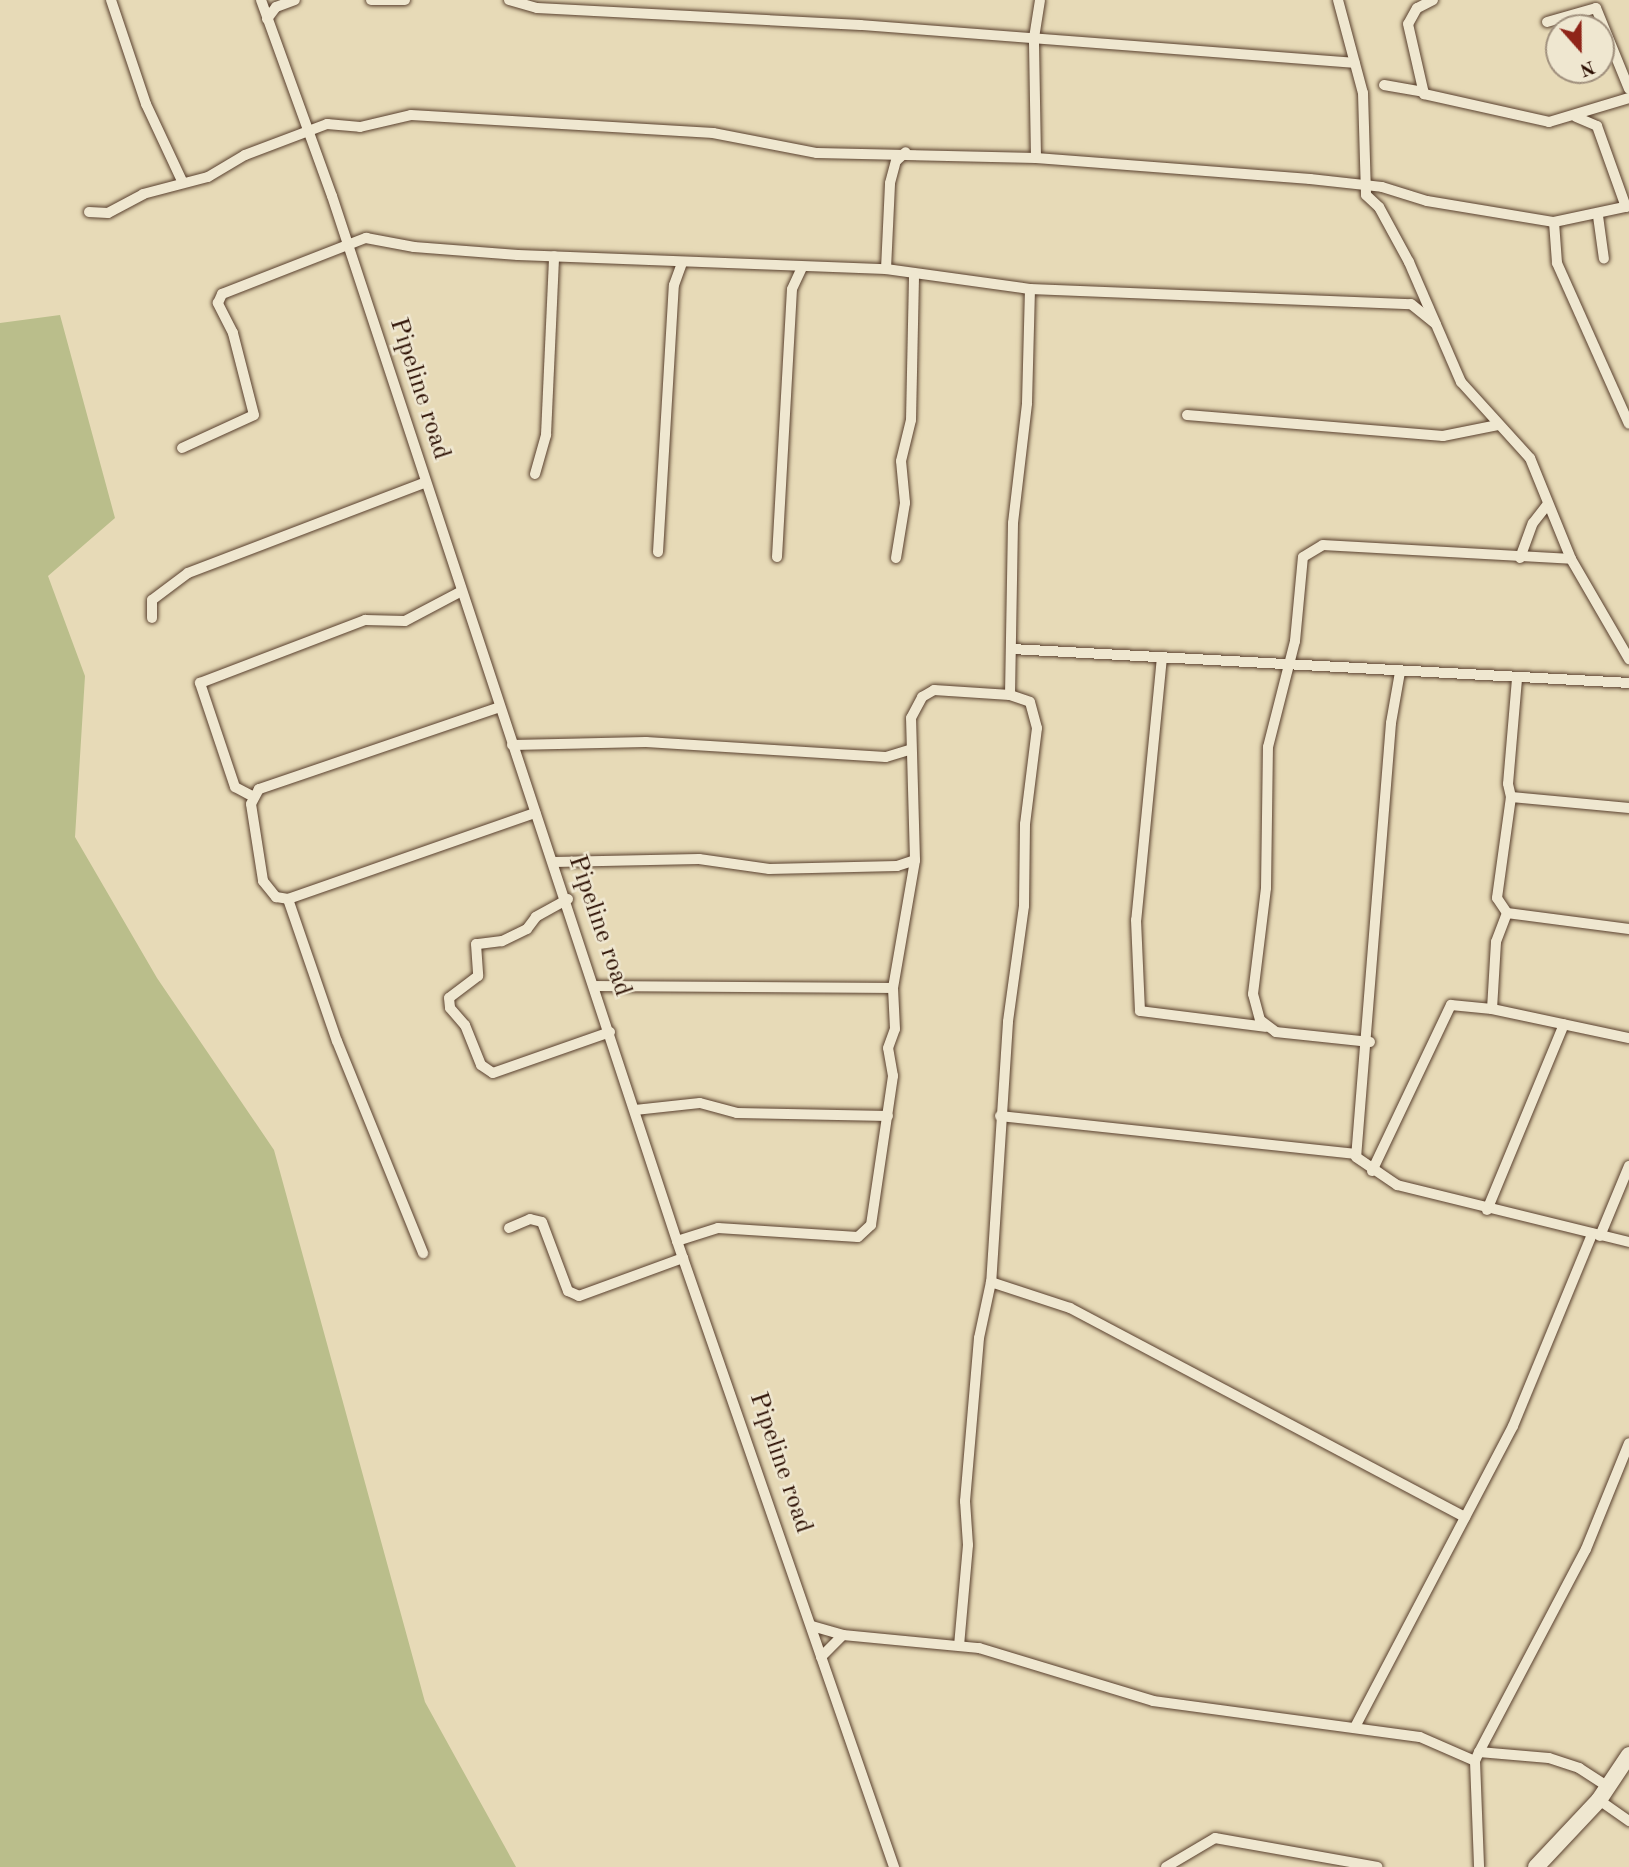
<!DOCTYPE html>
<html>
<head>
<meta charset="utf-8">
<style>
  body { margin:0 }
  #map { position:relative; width:1629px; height:1867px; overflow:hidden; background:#e7dab7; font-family:"Old Standard TT",serif }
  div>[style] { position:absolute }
  .green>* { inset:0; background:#babe8b }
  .roads { filter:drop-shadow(0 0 2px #59402e) drop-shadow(0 0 2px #59402e) }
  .street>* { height:10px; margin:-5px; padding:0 5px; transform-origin:5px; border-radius:5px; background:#efe7d0 }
  .secondary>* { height:16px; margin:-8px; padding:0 8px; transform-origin:8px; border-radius:8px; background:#efe7d0 }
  span { translate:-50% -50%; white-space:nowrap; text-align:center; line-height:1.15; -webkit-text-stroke:5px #efe7d0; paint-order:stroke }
  .street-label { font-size:26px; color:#2a0d00 }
  .north { position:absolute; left:1545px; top:14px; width:70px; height:70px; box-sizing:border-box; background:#efe7d0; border:2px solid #a0907d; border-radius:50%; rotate:159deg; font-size:19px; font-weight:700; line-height:28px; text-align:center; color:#2a0d00 }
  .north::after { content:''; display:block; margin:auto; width:24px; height:32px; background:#8f2418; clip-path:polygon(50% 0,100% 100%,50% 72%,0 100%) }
</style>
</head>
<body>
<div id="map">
  <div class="green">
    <i style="clip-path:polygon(60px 315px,115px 518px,48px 576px,85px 676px,75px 837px,157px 978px,274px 1150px,425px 1702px,516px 1867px,0 1867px,0 323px)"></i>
  </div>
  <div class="roads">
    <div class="street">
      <i style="left:111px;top:0;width:110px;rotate:71.4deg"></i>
      <i style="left:146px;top:104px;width:87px;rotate:64.9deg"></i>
      <i style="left:261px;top:0;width:208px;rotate:70.1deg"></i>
      <i style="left:332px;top:196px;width:1100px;rotate:71.73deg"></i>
      <i style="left:677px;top:1241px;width:663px;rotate:70.88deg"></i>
      <i style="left:371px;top:0;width:34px"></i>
      <i style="left:509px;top:0;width:29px;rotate:16deg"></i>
      <i style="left:537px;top:8px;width:324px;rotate:3deg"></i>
      <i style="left:861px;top:25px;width:495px;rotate:4.4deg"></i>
      <i style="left:1338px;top:0;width:96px;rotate:75deg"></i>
      <i style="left:1363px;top:93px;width:102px;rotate:88.3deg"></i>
      <i style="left:1366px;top:195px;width:18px;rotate:43deg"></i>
      <i style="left:1379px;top:207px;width:63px;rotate:61.4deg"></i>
      <i style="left:1409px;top:262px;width:131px;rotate:66.6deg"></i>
      <i style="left:1461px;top:382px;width:103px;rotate:47.8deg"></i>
      <i style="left:1530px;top:458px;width:109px;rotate:67.9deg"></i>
      <i style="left:1571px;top:559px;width:116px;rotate:59.9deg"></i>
      <i style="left:1433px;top:0;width:18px;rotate:153deg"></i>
      <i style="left:1417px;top:8px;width:18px;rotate:119deg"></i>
      <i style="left:1408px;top:24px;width:72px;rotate:77.1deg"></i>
      <i style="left:1424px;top:94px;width:128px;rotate:12.6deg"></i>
      <i style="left:1549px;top:122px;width:84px;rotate:-16.7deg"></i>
      <i style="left:267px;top:19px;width:15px;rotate:-53deg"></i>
      <i style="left:276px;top:7px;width:20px;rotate:-20deg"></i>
      <i style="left:1547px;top:22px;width:51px;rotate:-15.9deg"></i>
      <i style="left:1596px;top:8px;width:87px;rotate:67.8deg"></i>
      <i style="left:1384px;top:85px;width:40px;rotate:10deg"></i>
      <i style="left:1576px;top:117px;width:23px;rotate:23deg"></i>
      <i style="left:1597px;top:126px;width:86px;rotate:70.3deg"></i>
      <i style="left:1036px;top:158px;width:120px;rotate:-91deg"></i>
      <i style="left:1034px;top:38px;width:38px;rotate:-81deg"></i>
      <i style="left:89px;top:212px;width:19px;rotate:3deg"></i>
      <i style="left:108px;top:213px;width:40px;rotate:-28deg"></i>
      <i style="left:143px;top:194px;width:67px;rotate:-14.7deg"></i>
      <i style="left:208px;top:177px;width:43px;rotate:-30.7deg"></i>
      <i style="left:245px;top:155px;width:88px;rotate:-20.7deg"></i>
      <i style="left:327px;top:124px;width:33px;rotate:5deg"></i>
      <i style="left:360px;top:127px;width:52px;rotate:-13.2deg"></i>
      <i style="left:411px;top:115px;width:303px;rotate:3.4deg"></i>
      <i style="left:713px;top:133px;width:106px;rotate:10.9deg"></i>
      <i style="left:817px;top:153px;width:219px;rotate:1.3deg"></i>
      <i style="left:1036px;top:158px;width:275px;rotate:4.4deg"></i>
      <i style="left:1310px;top:179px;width:72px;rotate:6.3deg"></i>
      <i style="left:1382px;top:187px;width:47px;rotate:17.3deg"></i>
      <i style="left:1427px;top:201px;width:129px;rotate:9.4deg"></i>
      <i style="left:1554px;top:222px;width:77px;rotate:-12deg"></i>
      <i style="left:1598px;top:216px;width:43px;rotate:82.1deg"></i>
      <i style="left:1554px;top:222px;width:41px;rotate:85.8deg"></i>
      <i style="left:1557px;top:263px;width:176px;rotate:65.9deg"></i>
      <i style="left:886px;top:269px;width:86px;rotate:-87.3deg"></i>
      <i style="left:890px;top:183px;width:23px;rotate:-75deg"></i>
      <i style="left:896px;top:161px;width:13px;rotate:-42deg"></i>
      <i style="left:1187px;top:415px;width:257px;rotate:4.7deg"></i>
      <i style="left:1443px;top:436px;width:56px;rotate:-11.3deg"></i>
      <i style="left:182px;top:448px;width:79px;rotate:-24.6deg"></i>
      <i style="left:254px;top:415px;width:85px;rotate:-104.4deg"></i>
      <i style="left:233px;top:333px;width:34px;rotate:-117deg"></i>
      <i style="left:218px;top:303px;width:10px;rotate:-66deg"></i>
      <i style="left:222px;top:294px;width:155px;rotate:-21.3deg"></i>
      <i style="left:366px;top:238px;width:49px;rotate:10.6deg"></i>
      <i style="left:414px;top:247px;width:104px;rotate:4.4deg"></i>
      <i style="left:518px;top:255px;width:368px;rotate:2.2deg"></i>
      <i style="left:886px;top:269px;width:145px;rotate:7.9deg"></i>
      <i style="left:1030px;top:289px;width:381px;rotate:2.3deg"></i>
      <i style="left:1411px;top:304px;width:32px;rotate:39deg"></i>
      <i style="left:535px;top:474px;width:41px;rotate:-74.2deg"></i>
      <i style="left:546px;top:435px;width:179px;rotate:-87.4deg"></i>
      <i style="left:658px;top:552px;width:267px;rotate:-86.6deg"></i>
      <i style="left:674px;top:285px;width:23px;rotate:-70deg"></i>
      <i style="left:777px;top:557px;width:268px;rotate:-86.8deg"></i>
      <i style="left:792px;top:289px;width:23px;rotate:-65deg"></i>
      <i style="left:896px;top:558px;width:56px;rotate:-80.7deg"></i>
      <i style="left:905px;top:503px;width:42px;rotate:-95.4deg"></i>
      <i style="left:901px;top:461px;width:42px;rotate:-76.3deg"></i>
      <i style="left:911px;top:420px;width:145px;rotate:-88.8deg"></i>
      <i style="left:1520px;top:558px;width:37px;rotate:-70deg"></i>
      <i style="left:1533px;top:523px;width:24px;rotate:-52deg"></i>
      <i style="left:152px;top:618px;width:18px;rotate:-90deg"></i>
      <i style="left:152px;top:600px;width:45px;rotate:-36.9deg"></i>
      <i style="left:188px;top:573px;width:253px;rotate:-20.9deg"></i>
      <i style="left:1012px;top:649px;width:618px;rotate:3.15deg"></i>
      <i style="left:1162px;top:657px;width:264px;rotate:95.6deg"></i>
      <i style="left:1136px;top:920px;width:91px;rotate:87.5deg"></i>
      <i style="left:1140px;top:1011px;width:127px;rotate:7.2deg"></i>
      <i style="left:1400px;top:672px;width:52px;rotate:100deg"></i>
      <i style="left:1391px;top:723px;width:435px;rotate:94.6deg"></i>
      <i style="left:1356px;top:1157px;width:50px;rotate:34.3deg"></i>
      <i style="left:1397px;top:1185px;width:239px;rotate:13.8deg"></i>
      <i style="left:1517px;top:679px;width:105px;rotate:94.9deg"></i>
      <i style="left:1508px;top:784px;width:13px;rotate:77deg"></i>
      <i style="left:1511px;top:797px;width:102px;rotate:97.9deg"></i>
      <i style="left:1497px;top:898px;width:18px;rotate:56deg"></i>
      <i style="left:1507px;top:913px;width:123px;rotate:7.5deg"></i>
      <i style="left:1010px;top:695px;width:172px;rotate:-89deg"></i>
      <i style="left:1013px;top:523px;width:121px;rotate:-83.3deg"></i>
      <i style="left:1027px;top:403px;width:114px;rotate:-88.5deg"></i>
      <i style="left:500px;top:707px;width:255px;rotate:161.2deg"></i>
      <i style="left:259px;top:789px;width:17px;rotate:118deg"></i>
      <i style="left:251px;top:804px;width:78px;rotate:81.1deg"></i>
      <i style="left:263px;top:881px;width:21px;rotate:51deg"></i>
      <i style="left:276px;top:897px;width:12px;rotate:9deg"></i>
      <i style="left:288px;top:899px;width:262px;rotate:-19.2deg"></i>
      <i style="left:512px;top:745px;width:134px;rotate:-1.3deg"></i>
      <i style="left:646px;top:742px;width:240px;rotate:3.6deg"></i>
      <i style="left:886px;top:757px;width:24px;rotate:-17deg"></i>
      <i style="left:252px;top:796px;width:19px;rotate:-152deg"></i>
      <i style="left:235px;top:787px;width:110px;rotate:-108.6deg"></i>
      <i style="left:200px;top:683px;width:177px;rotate:-20.9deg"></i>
      <i style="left:365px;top:620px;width:40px;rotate:1.4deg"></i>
      <i style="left:405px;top:621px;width:64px;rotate:-27.8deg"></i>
      <i style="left:1511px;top:797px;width:119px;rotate:5.3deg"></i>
      <i style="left:554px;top:862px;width:145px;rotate:-1.2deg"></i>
      <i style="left:699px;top:859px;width:71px;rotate:8.1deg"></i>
      <i style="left:769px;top:869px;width:128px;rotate:-1.3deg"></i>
      <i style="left:897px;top:866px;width:19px;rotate:-18deg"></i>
      <i style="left:288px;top:899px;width:150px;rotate:71deg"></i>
      <i style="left:337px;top:1041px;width:229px;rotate:67.9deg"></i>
      <i style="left:568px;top:899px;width:37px;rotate:151deg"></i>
      <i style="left:536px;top:917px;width:15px;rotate:127deg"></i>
      <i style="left:527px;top:929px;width:28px;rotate:154deg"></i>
      <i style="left:502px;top:941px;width:26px;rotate:173deg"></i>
      <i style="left:476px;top:944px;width:32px;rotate:86deg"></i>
      <i style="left:478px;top:976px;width:36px;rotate:143deg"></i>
      <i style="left:449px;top:998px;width:10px;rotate:84deg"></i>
      <i style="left:450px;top:1008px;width:23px;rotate:49deg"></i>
      <i style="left:465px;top:1025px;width:43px;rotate:68.2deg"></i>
      <i style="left:481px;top:1065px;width:14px;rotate:34deg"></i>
      <i style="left:493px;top:1073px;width:124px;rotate:-19.3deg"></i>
      <i style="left:1507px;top:913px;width:31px;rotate:111deg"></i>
      <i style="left:1496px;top:942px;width:67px;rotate:93.4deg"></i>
      <i style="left:1492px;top:1009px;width:140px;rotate:12deg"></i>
      <i style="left:596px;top:986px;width:297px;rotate:0.4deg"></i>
      <i style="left:1370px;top:1042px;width:95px;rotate:-173.9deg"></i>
      <i style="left:1276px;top:1032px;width:20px;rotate:-143deg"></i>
      <i style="left:1260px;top:1020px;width:27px;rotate:-105deg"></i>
      <i style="left:1253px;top:994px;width:107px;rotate:-83deg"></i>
      <i style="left:1266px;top:888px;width:141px;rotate:-89.2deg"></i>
      <i style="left:1268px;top:747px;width:109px;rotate:-75.7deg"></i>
      <i style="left:1295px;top:641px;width:84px;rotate:-84.6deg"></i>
      <i style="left:1303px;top:557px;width:23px;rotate:-31deg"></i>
      <i style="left:1323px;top:545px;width:248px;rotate:3.2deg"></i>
      <i style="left:635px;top:1110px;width:65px;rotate:-6.1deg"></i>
      <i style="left:700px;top:1103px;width:38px;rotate:15deg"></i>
      <i style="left:737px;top:1113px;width:151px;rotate:1.1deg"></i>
      <i style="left:1000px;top:1116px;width:358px;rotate:6.1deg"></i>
      <i style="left:1372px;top:1171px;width:184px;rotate:-64.6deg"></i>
      <i style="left:1451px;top:1005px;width:41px;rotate:5.6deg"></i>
      <i style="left:1487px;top:1210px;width:201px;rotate:-67.5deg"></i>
      <i style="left:509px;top:1228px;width:23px;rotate:-23deg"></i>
      <i style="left:530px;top:1219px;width:12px;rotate:14deg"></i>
      <i style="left:542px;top:1222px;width:74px;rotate:69.4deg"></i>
      <i style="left:568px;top:1291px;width:12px;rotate:24deg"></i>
      <i style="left:579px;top:1296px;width:111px;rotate:-20.1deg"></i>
      <i style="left:1600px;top:1236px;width:76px;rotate:-67.5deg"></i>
      <i style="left:677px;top:1241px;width:43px;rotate:-17.6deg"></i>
      <i style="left:718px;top:1228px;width:140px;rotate:3.7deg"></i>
      <i style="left:858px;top:1237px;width:18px;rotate:-43deg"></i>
      <i style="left:871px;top:1225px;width:151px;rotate:-81.6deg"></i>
      <i style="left:893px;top:1076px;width:28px;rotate:-100deg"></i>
      <i style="left:888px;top:1048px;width:20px;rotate:-70deg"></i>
      <i style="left:895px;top:1029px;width:41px;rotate:-92.8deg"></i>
      <i style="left:893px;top:988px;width:130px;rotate:-80.2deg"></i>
      <i style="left:915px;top:860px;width:142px;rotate:-91.6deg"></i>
      <i style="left:911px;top:718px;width:24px;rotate:-62deg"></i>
      <i style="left:922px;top:697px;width:14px;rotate:-30deg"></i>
      <i style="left:934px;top:690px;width:76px;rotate:3.8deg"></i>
      <i style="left:1010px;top:695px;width:21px;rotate:19deg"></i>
      <i style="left:1030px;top:702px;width:27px;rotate:75deg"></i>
      <i style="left:1037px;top:728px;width:97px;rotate:97.1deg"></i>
      <i style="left:1025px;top:824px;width:82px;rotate:90.7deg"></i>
      <i style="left:1024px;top:906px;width:117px;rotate:97.9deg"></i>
      <i style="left:1008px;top:1022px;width:261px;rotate:93.7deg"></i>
      <i style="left:991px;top:1282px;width:57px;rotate:102.1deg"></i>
      <i style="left:979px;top:1338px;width:164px;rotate:94.9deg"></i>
      <i style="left:965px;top:1501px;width:44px;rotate:86.1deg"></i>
      <i style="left:968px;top:1545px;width:101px;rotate:95.1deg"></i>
      <i style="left:991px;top:1282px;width:83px;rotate:18.2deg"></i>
      <i style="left:1070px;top:1308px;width:447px;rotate:27.9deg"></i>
      <i style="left:812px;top:1626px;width:32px;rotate:16deg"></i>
      <i style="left:843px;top:1635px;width:137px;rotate:5.5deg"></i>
      <i style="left:979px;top:1648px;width:182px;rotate:16.9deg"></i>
      <i style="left:1153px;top:1701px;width:269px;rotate:7.7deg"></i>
      <i style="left:1420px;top:1737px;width:60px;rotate:23.6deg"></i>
      <i style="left:1475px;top:1761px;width:10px;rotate:-66deg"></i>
      <i style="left:1479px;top:1752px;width:70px;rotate:4.9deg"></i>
      <i style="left:1549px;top:1758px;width:32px;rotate:18deg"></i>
      <i style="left:1579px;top:1768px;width:35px;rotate:33deg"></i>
      <i style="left:821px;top:1657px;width:31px;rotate:-45deg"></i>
      <i style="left:1355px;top:1727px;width:340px;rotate:-62.3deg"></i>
      <i style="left:1513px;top:1426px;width:208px;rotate:-67.6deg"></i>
      <i style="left:1479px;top:1752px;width:229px;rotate:-62.2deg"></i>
      <i style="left:1586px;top:1549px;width:114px;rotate:-67.9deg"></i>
      <i style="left:1475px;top:1761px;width:106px;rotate:87.8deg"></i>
      <i style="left:1599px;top:1800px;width:37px;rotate:35deg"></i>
      <i style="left:1166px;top:1867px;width:57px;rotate:-30.6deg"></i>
      <i style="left:1215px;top:1838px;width:165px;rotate:10.1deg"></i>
    </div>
    <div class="secondary">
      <i style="left:1536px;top:1867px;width:92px;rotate:-46.8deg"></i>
      <i style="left:1599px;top:1800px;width:54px;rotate:-56.3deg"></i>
    </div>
  </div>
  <div class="street-label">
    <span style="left:419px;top:389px;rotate:72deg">Pipeline road</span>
    <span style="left:599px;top:926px;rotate:71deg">Pipeline road</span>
    <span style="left:780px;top:1463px;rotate:71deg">Pipeline road</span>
  </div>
  <div class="north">N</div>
</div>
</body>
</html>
